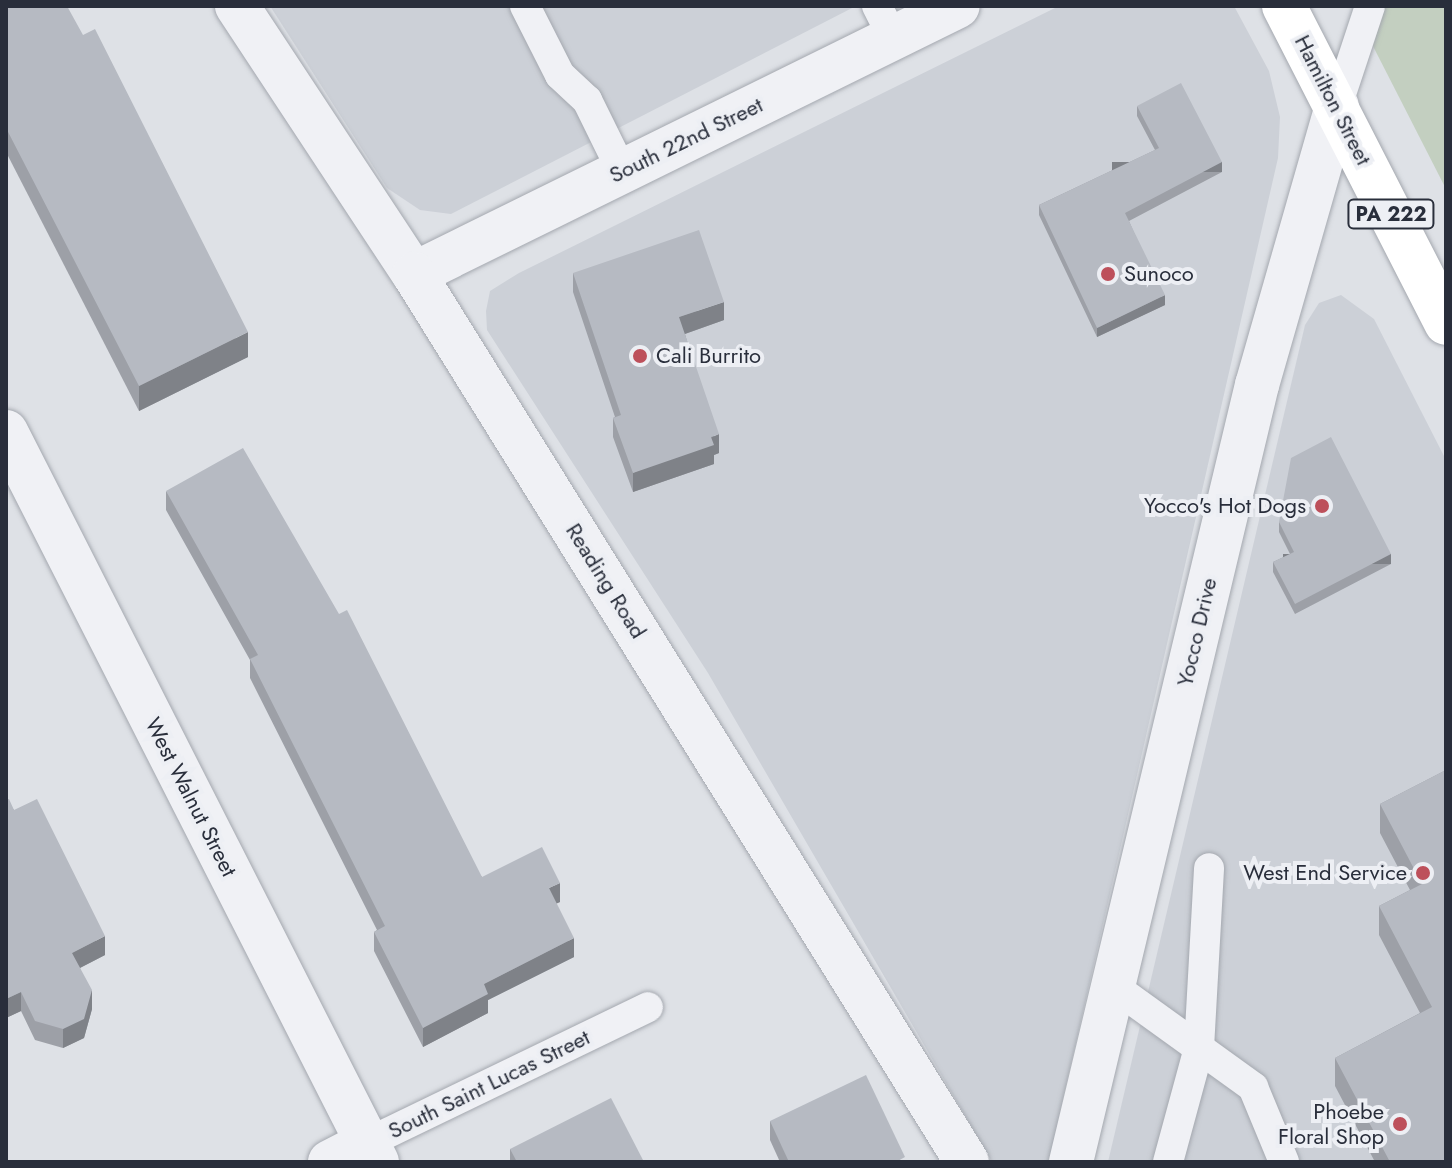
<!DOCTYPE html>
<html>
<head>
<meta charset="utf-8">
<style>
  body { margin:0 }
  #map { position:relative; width:1452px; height:1168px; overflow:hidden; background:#dee1e6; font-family:Jost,sans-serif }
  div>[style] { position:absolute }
  .built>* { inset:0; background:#ccd0d7 }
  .green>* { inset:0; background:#c3cfc0 }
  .roads { filter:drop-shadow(0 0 2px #a4a8af) drop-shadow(0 0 2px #a4a8af) }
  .service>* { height:30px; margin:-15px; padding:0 15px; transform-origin:15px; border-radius:15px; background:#f0f1f5 }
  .minor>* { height:44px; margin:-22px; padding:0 22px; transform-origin:22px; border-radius:22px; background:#f0f1f5 }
  .tertiary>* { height:44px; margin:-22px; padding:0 22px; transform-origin:22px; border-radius:22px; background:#f0f1f5 }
  .primary>* { height:44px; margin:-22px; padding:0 22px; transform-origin:22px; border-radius:22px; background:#fff }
  .wall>* { inset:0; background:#9da0a7 }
  .shaded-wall>* { inset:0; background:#7f8288; transform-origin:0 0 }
  .building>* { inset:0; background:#b6bac2 }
  .dots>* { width:22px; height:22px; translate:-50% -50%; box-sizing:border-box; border:4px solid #edeff4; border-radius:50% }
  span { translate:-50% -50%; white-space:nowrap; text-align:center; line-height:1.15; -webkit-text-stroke:8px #edeff4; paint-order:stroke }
  .shield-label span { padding:2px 6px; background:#edeff4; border:2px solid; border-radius:6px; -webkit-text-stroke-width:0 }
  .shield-label { font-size:20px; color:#292e3b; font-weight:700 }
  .street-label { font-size:22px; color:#292e3b }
  .poi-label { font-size:22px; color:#292e3b }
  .left { translate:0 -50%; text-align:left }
  .right { translate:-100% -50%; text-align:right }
  .frame { position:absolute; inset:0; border:8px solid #292e3b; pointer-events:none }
</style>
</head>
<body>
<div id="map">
  <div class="built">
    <i style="clip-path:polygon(270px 6px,856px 6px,451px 214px,420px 210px,387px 188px)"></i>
    <i style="clip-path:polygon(1059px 6px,1234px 6px,1269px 71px,1280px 117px,1278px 158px,1050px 1156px,1047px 1162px,992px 1162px,708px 673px,487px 330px,486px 311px,490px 291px,519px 273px)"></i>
    <i style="clip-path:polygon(1341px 295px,1374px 319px,1446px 460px,1446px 1162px,1108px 1162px,1305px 325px,1319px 303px)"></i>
  </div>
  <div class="green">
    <i style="clip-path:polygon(1353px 6px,1446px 6px,1446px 189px,1377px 54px)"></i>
  </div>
  <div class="roads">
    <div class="service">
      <i style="left:525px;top:6px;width:77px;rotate:63.1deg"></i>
      <i style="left:560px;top:75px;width:37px;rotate:43deg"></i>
      <i style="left:587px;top:100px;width:79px;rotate:63.8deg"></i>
      <i style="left:877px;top:6px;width:36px;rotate:63deg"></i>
      <i style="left:1337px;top:106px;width:105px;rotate:-71.7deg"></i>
      <i style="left:1113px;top:986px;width:173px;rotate:35.8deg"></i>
      <i style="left:1253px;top:1087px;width:81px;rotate:67.5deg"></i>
      <i style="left:367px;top:1143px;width:312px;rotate:-25.8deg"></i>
      <i style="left:1168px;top:1162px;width:118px;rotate:-74.8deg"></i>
      <i style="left:1199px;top:1048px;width:180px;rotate:-86.8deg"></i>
    </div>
    <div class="minor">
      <i style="left:414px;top:274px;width:606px;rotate:-26.23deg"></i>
      <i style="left:6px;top:432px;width:819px;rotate:63.06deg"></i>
      <i style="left:330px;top:1162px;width:42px;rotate:-27.2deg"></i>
      <i style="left:1071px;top:1162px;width:799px;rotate:-76.54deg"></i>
      <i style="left:1257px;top:385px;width:290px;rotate:-74deg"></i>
    </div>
    <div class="tertiary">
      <i style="left:237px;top:6px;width:321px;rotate:56.6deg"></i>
      <i style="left:414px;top:274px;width:1046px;rotate:58.09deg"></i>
    </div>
    <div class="primary">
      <i style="left:1284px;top:6px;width:356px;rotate:62.9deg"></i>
    </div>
  </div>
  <div class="wall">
    <i style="clip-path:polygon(6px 6px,248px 357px,139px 411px,6px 152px)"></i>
    <i style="clip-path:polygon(1137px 106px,1222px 172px,1129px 221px,1165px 305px,1097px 337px,1039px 215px,1039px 205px,1155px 150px,1137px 116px)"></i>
    <i style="clip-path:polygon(573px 273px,724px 320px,685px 334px,719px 453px,714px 455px,714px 464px,633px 492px,613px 437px,613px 418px,615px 417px,573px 292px)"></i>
    <i style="clip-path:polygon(166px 491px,482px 877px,560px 902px,556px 903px,574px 957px,488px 1000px,488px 1013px,423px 1047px,374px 951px,374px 932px,377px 930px,250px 678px,250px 660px,166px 510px)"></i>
    <i style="clip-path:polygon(1279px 522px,1391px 564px,1295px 614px,1273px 572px,1273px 562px,1290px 554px,1279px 532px)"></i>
    <i style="clip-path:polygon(1446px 770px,1446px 1162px,1375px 1162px,1335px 1086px,1335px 1058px,1420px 1013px,1379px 935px,1379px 906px,1410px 890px,1380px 833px,1380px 804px)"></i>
    <i style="clip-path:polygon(6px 800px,14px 810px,105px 955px,80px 968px,92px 1009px,84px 1038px,63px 1048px,35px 1040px,21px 1011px,6px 1018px)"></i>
    <i style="clip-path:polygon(770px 1121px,905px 1162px,780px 1162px,770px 1140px)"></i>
    <i style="clip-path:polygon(510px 1149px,644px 1162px,510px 1162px)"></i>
  </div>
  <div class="shaded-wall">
    <i style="left:1222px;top:162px;width:10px;height:110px;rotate:90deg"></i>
    <i style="clip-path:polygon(1165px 295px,1165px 305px,1097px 337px,1097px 328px)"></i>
    <i style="clip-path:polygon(724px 302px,724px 320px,679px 336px,679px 317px)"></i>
    <i style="clip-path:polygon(248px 332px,248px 357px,139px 411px,139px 386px)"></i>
    <i style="clip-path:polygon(719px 434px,719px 453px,714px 455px,714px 464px,633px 492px,633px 473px)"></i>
    <i style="left:1391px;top:554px;width:10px;height:108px;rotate:90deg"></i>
    <i style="clip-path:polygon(560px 883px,560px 902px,549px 907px,549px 888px)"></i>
    <i style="clip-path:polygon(105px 936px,105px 955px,72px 972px,72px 953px)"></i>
    <i style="clip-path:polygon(574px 938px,574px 957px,488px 1000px,488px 1013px,423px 1047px,423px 1028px,484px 984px)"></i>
    <i style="clip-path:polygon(92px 990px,92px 1009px,84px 1038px,63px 1048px,63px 1029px)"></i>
    <i style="clip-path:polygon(21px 992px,21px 1011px,6px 1018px,6px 999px)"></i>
  </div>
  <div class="building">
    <i style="clip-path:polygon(6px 6px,67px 6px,83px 35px,95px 29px,248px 332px,139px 386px,6px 128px)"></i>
    <i style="clip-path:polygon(1181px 83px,1222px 162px,1125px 213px,1165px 295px,1097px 328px,1039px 205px,1159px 148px,1137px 106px)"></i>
    <i style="clip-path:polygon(699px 230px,724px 302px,679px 317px,719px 434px,711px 437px,714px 445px,633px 473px,613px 418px,621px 415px,573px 273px)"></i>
    <i style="clip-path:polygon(1331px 437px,1391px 554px,1295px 604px,1273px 562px,1294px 552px,1279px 522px,1291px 458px)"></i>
    <i style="clip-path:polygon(243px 448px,339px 614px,347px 610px,482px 877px,542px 847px,560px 883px,549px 888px,574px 938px,484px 984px,488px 994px,423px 1028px,374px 932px,385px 926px,250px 659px,258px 655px,166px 491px)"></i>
    <i style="clip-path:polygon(1446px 770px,1446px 1162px,1390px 1162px,1335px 1058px,1432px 1007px,1379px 906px,1422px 884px,1380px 804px)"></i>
    <i style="clip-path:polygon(9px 799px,14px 810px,37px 799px,105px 936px,72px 953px,92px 990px,84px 1019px,63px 1029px,35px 1021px,21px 992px,6px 999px,6px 800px)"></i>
    <i style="clip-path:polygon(866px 1075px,905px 1157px,896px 1162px,789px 1162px,770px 1121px)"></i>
    <i style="clip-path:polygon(611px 1098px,644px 1162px,517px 1162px,510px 1149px)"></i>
  </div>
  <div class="dots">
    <i style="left:1108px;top:274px;background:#bd505b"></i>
    <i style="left:640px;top:356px;background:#bd505b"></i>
    <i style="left:1322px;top:506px;background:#bd505b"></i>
    <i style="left:1423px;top:873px;background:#bd505b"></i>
    <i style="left:1400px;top:1124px;background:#bd505b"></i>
  </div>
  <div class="shield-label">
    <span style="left:1391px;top:214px">PA 222</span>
  </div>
  <div class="street-label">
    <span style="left:1333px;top:100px;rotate:63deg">Hamilton Street</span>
    <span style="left:686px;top:140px;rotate:-26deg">South 22nd Street</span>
    <span style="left:606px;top:581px;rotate:58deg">Reading Road</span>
    <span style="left:1197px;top:632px;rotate:-77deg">Yocco Drive</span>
    <span style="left:191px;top:797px;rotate:63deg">West Walnut Street</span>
    <span style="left:489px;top:1084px;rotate:-26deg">South Saint Lucas Street</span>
  </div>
  <div class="poi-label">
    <span class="left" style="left:1124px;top:274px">Sunoco</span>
    <span class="left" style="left:656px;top:356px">Cali Burrito</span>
    <span class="right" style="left:1306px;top:506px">Yocco's Hot Dogs</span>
    <span class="right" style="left:1407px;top:873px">West End Service</span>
    <span class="right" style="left:1384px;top:1124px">Phoebe<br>Floral Shop</span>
  </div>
  <div class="frame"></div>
</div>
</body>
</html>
